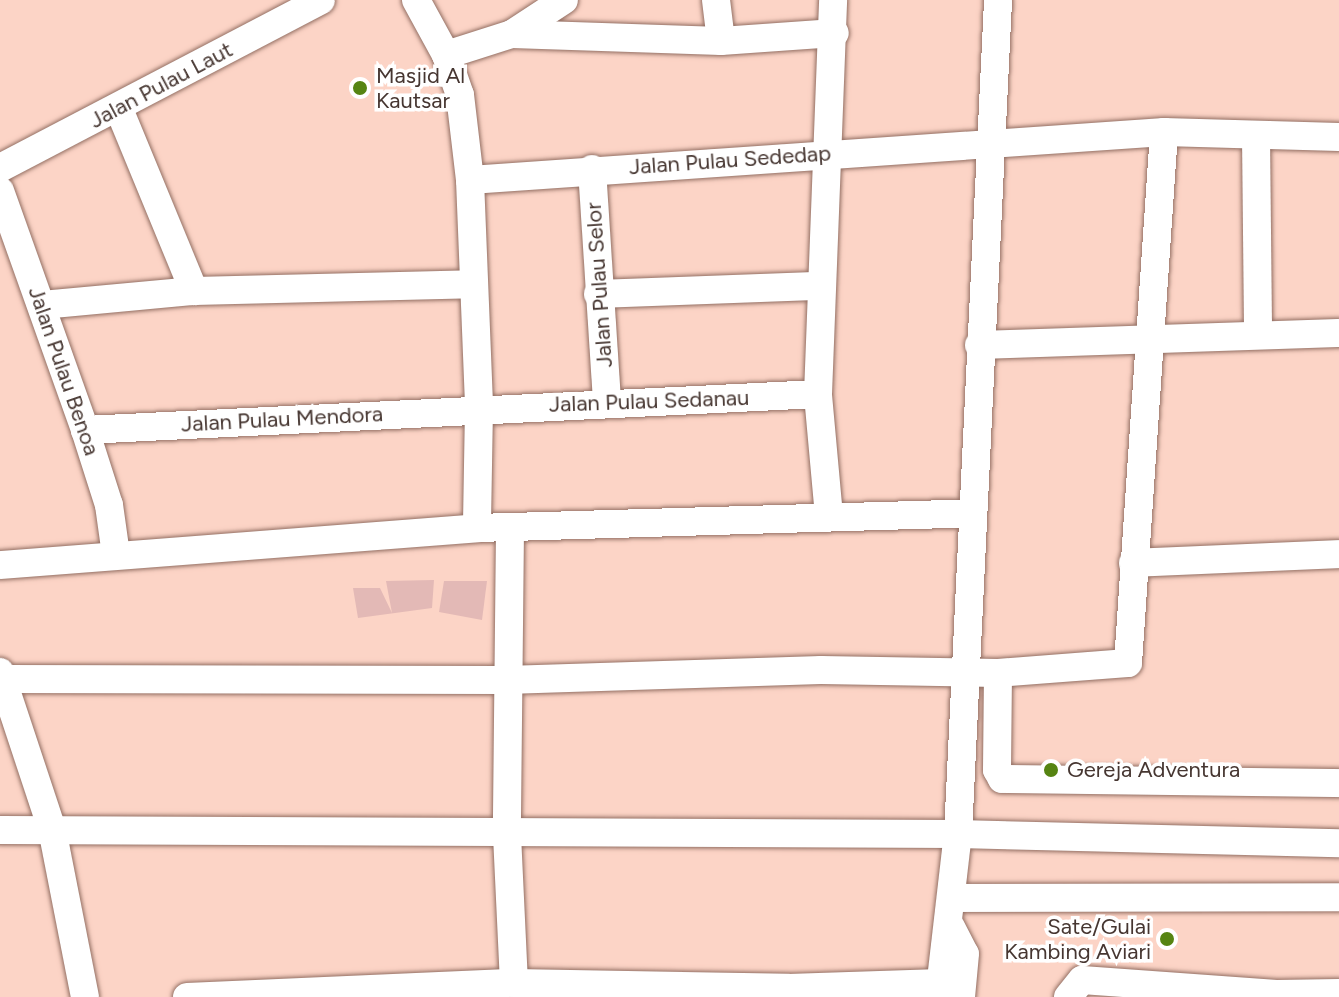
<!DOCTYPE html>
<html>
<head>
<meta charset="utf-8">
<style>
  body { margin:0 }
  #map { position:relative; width:1339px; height:997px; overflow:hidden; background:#fcd4c6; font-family:Figtree,sans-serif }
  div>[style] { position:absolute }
  .building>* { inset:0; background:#e3b9b6 }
  .roads { filter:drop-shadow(0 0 2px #936f63) drop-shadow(0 0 2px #936f63) }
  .minor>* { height:28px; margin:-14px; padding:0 14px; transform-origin:14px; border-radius:14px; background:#fff }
  .dots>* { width:22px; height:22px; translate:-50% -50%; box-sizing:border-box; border:4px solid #fff; border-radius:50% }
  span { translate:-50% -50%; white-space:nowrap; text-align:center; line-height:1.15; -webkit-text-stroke:7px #fff; paint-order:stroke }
  .poi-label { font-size:22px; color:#463631 }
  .left { translate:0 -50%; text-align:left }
  .right { translate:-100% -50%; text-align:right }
  .street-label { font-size:22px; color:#463631 }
</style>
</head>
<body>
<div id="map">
  <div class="building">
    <i style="clip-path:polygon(434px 580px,432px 608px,358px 618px,353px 588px,380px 588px,392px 613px,386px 581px)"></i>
    <i style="clip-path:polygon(444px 581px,487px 581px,482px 620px,439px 612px)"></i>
  </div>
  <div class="roads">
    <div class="minor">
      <i style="left:416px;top:0;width:63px;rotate:61.4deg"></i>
      <i style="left:446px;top:55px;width:42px;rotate:70.7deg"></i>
      <i style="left:460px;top:95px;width:86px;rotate:83.3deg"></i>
      <i style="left:470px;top:180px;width:228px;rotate:87.7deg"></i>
      <i style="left:479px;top:408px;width:120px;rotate:91deg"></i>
      <i style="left:716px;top:0;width:41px;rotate:83deg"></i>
      <i style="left:512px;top:34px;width:209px;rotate:1.9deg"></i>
      <i style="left:721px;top:41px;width:114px;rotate:-4deg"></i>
      <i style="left:446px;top:55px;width:69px;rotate:-17.7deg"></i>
      <i style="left:512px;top:34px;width:62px;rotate:-33.2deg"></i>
      <i style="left:119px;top:109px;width:197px;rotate:67.6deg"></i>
      <i style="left:1256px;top:136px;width:198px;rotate:89.4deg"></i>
      <i style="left:0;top:168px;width:362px;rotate:-27.6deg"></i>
      <i style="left:592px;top:169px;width:232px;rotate:86.3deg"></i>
      <i style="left:470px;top:180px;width:696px;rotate:-3.96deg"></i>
      <i style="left:1164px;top:132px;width:175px;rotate:1.6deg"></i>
      <i style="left:0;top:191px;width:254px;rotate:70.4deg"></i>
      <i style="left:85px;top:430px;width:79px;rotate:72.3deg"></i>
      <i style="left:109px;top:505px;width:50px;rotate:82deg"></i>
      <i style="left:598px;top:294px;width:223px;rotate:-2.1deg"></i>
      <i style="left:42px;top:305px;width:153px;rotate:-5.3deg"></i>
      <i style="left:194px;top:291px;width:278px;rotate:-1.4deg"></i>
      <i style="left:979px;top:345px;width:360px;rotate:-1.9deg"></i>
      <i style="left:85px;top:430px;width:734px;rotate:-2.81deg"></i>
      <i style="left:829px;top:516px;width:122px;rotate:-95.2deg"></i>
      <i style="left:818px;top:394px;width:394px;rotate:-87.8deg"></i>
      <i style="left:510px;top:529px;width:306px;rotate:90.6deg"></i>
      <i style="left:507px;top:835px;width:148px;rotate:87.3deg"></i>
      <i style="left:1133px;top:563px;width:206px;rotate:-2.5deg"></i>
      <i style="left:0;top:565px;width:478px;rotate:-4.4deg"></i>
      <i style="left:477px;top:528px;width:496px;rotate:-1.7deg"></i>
      <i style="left:0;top:672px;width:165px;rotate:71.7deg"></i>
      <i style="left:52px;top:829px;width:171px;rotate:78.9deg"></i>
      <i style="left:998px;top:673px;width:97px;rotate:90.6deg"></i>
      <i style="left:997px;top:770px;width:10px;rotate:61deg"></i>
      <i style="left:1002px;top:779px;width:337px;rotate:0.7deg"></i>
      <i style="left:2px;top:679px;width:504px;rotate:0.11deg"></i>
      <i style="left:506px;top:680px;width:315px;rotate:-1.8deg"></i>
      <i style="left:821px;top:670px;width:177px;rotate:1deg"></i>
      <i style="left:998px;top:673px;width:130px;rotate:-4.4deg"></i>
      <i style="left:1128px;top:663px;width:532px;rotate:-86.12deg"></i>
      <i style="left:0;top:830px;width:958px;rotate:0.24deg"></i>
      <i style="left:958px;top:834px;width:381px;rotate:1.4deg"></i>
      <i style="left:954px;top:898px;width:385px;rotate:-0.1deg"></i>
      <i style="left:951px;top:927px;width:30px;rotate:63deg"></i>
      <i style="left:965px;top:954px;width:43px;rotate:95.3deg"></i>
      <i style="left:187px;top:997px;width:327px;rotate:-2.5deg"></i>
      <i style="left:514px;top:983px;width:274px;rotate:1deg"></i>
      <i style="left:788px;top:988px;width:153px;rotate:-1.9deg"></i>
      <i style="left:939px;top:997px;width:164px;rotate:-83.4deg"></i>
      <i style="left:958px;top:834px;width:835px;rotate:-87.25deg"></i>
      <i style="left:1068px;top:997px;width:22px;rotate:-51deg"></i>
      <i style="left:1082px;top:980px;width:195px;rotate:4.1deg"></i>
      <i style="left:1276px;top:994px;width:63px;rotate:-0.9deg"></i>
    </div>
  </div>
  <div class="dots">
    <i style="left:360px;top:88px;background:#568412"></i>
    <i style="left:1051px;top:770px;background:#568412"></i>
    <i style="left:1167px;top:939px;background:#568412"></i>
  </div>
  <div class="poi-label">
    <span class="left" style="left:376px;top:88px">Masjid Al<br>Kautsar</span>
    <span class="left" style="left:1067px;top:770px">Gereja Adventura</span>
    <span class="right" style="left:1151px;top:939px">Sate/Gulai<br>Kambing Aviari</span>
  </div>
  <div class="street-label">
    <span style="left:161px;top:85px;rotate:-28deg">Jalan Pulau Laut</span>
    <span style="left:730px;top:160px;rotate:-4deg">Jalan Pulau Sededap</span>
    <span style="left:599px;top:285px;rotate:-94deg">Jalan Pulau Selor</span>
    <span style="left:64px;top:371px;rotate:71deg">Jalan Pulau Benoa</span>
    <span style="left:649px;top:401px;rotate:-2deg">Jalan Pulau Sedanau</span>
    <span style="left:282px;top:419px;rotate:-3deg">Jalan Pulau Mendora</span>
  </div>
</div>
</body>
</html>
